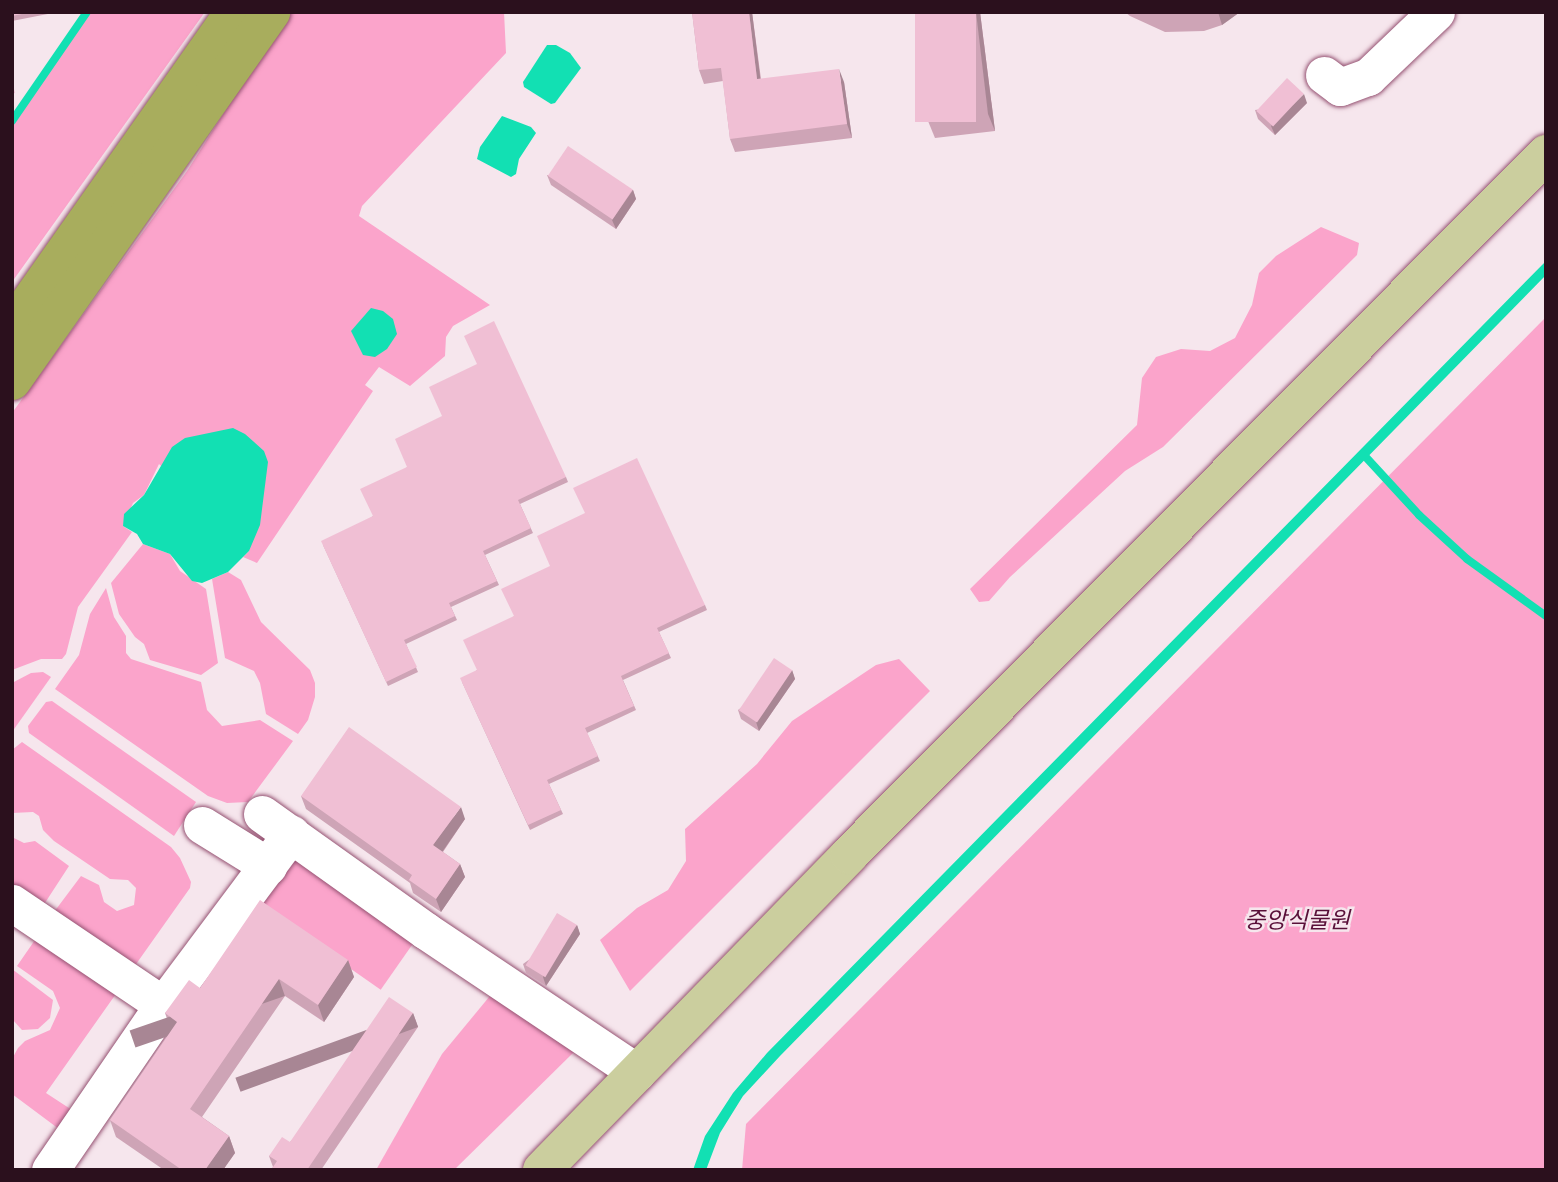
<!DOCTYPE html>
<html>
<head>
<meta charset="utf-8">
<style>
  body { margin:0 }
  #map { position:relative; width:1558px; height:1182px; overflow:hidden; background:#f6e6ed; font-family:"Roboto Serif","Noto Sans KR",serif }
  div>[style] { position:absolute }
  .green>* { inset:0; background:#fba4cb; transform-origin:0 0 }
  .water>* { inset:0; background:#12e0b3 }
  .stream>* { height:8px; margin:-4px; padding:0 4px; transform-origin:4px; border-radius:4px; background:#12e0b3 }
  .roads { filter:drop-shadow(0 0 2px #955272) drop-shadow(0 0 2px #955272) }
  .minor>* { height:37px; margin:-18.5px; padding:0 18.5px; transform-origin:18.5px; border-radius:18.5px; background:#fff }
  .major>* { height:38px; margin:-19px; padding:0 19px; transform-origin:19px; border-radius:19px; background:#cbce9e }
  .highway>* { height:38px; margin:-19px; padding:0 19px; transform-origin:19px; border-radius:19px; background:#a8ad5d }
  .wall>* { inset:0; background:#cea4b6 }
  .shaded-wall>* { inset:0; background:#a88694; transform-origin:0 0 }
  .building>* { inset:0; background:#f0bfd4; transform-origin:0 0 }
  span { translate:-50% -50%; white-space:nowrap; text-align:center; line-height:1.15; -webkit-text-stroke:5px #f6e6ed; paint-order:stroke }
  .park-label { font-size:23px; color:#591039; font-style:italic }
  .frame { position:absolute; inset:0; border:14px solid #2b101d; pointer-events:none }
</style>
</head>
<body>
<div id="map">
  <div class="green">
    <i style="clip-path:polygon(91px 12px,205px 12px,12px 282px,12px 125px)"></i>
    <i style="clip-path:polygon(288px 12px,504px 12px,506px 53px,362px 206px,359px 216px,490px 305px,453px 326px,446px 337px,445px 356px,410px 386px,379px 367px,365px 385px,373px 391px,257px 563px,243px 557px,249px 551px,159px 464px,144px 495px,133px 503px,123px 526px,132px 532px,78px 607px,66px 654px,62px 659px,41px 659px,12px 670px,12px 413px,187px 171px)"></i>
    <i style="clip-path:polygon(1321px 227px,1359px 243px,1357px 255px,1163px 447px,1125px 471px,1010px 577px,989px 601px,979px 602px,970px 589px,1137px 425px,1142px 378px,1156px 357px,1181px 349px,1210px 351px,1235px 338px,1252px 305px,1259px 273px,1276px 256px)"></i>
    <i style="clip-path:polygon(1546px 317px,1546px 1170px,742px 1170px,746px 1124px)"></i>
    <i style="clip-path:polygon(143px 544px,170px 554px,180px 571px,206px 589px,218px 663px,201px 675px,150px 660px,144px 644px,135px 637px,119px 614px,111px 583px)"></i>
    <i style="clip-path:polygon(228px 572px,241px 580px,261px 622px,310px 670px,315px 683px,315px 697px,308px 720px,298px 734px,266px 714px,260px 683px,254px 671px,225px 658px,212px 579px)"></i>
    <i style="clip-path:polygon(106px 588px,114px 617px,126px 636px,126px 653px,131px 659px,201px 682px,207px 710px,222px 726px,260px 720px,293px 741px,248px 802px,227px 803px,208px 796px,55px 689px,79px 655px,90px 614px)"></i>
    <i style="clip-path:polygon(899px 659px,930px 691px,630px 991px,600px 940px,637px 908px,668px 890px,686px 861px,685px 829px,757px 764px,792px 721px,876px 665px)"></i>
    <i style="clip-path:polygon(43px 672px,51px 677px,12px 732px,12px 683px,31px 673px)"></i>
    <i style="clip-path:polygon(52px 701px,196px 802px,174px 836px,29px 733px,28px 726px,46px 702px)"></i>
    <i style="clip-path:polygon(22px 742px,171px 847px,180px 858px,191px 882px,190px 888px,134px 967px,51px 916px,81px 876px,99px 885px,104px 902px,117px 911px,134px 905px,136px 888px,128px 880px,110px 879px,54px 841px,43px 830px,39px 816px,33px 812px,12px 813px,12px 750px)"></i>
    <i style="clip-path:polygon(12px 837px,24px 843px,35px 841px,69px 866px,41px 909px,12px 890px)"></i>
    <i style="left:297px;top:853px;width:147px;height:64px;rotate:35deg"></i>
    <i style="clip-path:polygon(37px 937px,118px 991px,46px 1093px,72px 1110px,63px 1132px,12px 1094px,12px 1059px,18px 1048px,25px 1041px,50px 1030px,60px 1008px,53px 991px,17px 966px)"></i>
    <i style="clip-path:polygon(12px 969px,53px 1000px,50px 1018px,38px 1029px,22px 1030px,12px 1019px)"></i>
    <i style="clip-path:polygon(494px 991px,575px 1051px,454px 1170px,376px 1170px,442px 1054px)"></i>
  </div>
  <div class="water">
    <i style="clip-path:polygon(547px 45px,556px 45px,570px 53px,581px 68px,555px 103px,551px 104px,524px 87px,523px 82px)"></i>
    <i style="clip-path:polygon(502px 116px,531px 127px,536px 133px,519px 159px,516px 174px,511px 177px,477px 159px,480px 147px)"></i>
    <i style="clip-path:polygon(1546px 261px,1546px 275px,780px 1056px,743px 1096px,720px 1133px,706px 1170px,693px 1170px,705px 1136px,733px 1093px,767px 1053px)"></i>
    <i style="clip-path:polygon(371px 308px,383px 311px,393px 319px,397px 334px,387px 349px,375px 357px,363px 355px,351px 331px)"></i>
    <i style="clip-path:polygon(233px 428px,245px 434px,264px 451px,268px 462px,260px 525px,249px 551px,228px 572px,202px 583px,192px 581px,170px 554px,143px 544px,137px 534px,123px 526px,124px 514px,144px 495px,172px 447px,185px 438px)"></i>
  </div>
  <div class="stream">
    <i style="left:12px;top:121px;width:132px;rotate:-55.5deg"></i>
    <i style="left:1363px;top:454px;width:83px;rotate:47.4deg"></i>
    <i style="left:1419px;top:515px;width:65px;rotate:42.5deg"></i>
    <i style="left:1467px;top:559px;width:97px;rotate:35.8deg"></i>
  </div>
  <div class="roads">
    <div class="minor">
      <i style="left:1324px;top:75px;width:20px;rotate:37deg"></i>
      <i style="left:1340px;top:87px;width:30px;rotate:-20deg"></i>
      <i style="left:1368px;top:77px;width:94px;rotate:-43.7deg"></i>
      <i style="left:262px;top:814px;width:201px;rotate:35.5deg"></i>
      <i style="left:426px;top:931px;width:254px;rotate:33.8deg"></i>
      <i style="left:202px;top:825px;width:78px;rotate:31.8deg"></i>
      <i style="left:12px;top:903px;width:182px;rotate:34deg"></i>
      <i style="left:50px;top:1170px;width:200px;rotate:-55.6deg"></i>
      <i style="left:163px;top:1005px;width:214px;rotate:-53.2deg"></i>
    </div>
    <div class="major">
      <i style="left:542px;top:1170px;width:440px;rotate:-45.7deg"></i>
      <i style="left:849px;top:855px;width:989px;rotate:-45.16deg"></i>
    </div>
    <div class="highway">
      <i style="left:12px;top:327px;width:385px;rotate:-54.8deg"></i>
      <i style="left:12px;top:381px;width:451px;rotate:-54.9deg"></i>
    </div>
  </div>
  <div class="wall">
    <i style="clip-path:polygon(12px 12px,58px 12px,12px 21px)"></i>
    <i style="clip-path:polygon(692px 12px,752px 12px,761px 79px,844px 82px,852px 138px,735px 152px,730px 139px,723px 81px,704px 84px,699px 70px)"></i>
    <i style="clip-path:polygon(915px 12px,980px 12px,995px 131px,935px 138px,928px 121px)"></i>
    <i style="clip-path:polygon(1125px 12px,1240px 12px,1222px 25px,1204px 31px,1165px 32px,1130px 16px)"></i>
    <i style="clip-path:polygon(1307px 103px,1275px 135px,1258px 119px,1255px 110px)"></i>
    <i style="clip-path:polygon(547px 175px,633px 190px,636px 199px,616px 229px,551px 185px)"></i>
    <i style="clip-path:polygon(407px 467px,566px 477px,568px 482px,520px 504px,533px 533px,485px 555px,499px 585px,451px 607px,457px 620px,406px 644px,418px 672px,388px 686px,323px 545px,372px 517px)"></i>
    <i style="clip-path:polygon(705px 605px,707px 610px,659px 632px,671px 658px,623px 680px,636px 710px,587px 733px,600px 761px,549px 784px,563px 814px,530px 830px,462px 682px,477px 670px,514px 616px)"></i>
    <i style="clip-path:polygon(792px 670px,795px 679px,759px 731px,741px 719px,738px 710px)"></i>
    <i style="clip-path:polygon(301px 796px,465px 819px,443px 852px,460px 864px,465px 877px,441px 912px,413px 893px,410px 883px,306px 809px)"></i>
    <i style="clip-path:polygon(577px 925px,580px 934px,546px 986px,526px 973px,523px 964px)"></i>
    <i style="clip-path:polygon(348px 960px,354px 977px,324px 1022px,285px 996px,202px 1117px,229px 1136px,235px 1153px,223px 1170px,164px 1170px,116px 1137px,110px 1120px,171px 1030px,165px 1013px,200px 988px)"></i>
    <i style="clip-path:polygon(413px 1013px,418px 1027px,321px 1170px,271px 1170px,273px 1167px,269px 1156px,290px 1142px)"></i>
  </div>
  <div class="shaded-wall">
    <i style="clip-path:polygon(749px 12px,752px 12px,762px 92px,757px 79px)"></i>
    <i style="clip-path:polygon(976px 12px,980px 12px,995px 131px,988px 114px)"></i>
    <i style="clip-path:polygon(1218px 12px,1240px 12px,1222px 25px)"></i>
    <i style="clip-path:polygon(839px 69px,844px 82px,852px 138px,847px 124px)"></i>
    <i style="clip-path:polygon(1304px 94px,1307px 103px,1275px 135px,1271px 126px)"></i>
    <i style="clip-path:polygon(633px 190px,636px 199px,616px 229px,612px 220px)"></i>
    <i style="clip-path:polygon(792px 670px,795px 679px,759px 731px,756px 722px)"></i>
    <i style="clip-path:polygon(461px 807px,465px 819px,438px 858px,433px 845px)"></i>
    <i style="clip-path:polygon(460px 864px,465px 877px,441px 912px,436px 899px)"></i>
    <i style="clip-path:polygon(577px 925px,580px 934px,546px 986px,543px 977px)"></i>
    <i style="clip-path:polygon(348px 960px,354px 977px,324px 1022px,318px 1005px)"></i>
    <i style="left:279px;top:979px;width:18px;height:158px;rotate:71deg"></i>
    <i style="left:413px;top:1013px;width:15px;height:189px;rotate:70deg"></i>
    <i style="clip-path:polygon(229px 1136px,235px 1153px,223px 1170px,205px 1170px)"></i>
  </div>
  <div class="building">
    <i style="clip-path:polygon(12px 12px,32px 12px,12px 16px)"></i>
    <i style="clip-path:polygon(692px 12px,749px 12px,757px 79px,839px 69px,847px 124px,730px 139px,721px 68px,699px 70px)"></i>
    <i style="left:915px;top:12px;width:61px;height:110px"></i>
    <i style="clip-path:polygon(1154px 12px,1202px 12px,1197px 14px,1159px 14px)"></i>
    <i style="left:1287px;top:78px;width:23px;height:45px;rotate:43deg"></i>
    <i style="clip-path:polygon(12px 81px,15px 93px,12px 94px)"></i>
    <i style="left:568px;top:146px;width:78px;height:36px;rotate:34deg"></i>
    <i style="clip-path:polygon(494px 321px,566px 477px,518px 500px,531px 528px,483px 551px,497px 581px,449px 603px,455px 616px,404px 640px,417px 667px,386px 682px,321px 541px,373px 516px,360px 489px,407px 467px,395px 439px,442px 416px,429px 387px,477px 364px,464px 336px)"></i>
    <i style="clip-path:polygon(637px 458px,705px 605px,657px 628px,669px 653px,621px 676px,634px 706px,585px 728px,598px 756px,547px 780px,561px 810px,528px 825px,460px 678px,477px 670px,463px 640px,514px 616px,501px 589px,550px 566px,537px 536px,585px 513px,573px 488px)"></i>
    <i style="left:774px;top:658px;width:22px;height:63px;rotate:34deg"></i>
    <i style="clip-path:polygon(349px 727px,461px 807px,433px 845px,460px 864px,436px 899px,409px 880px,412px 875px,301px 796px)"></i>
    <i style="clip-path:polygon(260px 900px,348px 960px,318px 1005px,279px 979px,190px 1109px,229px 1136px,205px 1170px,182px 1170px,110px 1120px,177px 1022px,165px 1013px,189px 980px,200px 988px)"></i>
    <i style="left:557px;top:913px;width:23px;height:61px;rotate:31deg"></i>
    <i style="clip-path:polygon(389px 997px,413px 1013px,307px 1170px,271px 1170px,277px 1161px,269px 1156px,282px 1137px,290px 1142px)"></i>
  </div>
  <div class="park-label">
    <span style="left:1297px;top:921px">중앙식물원</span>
  </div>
  <div class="frame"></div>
</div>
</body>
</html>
